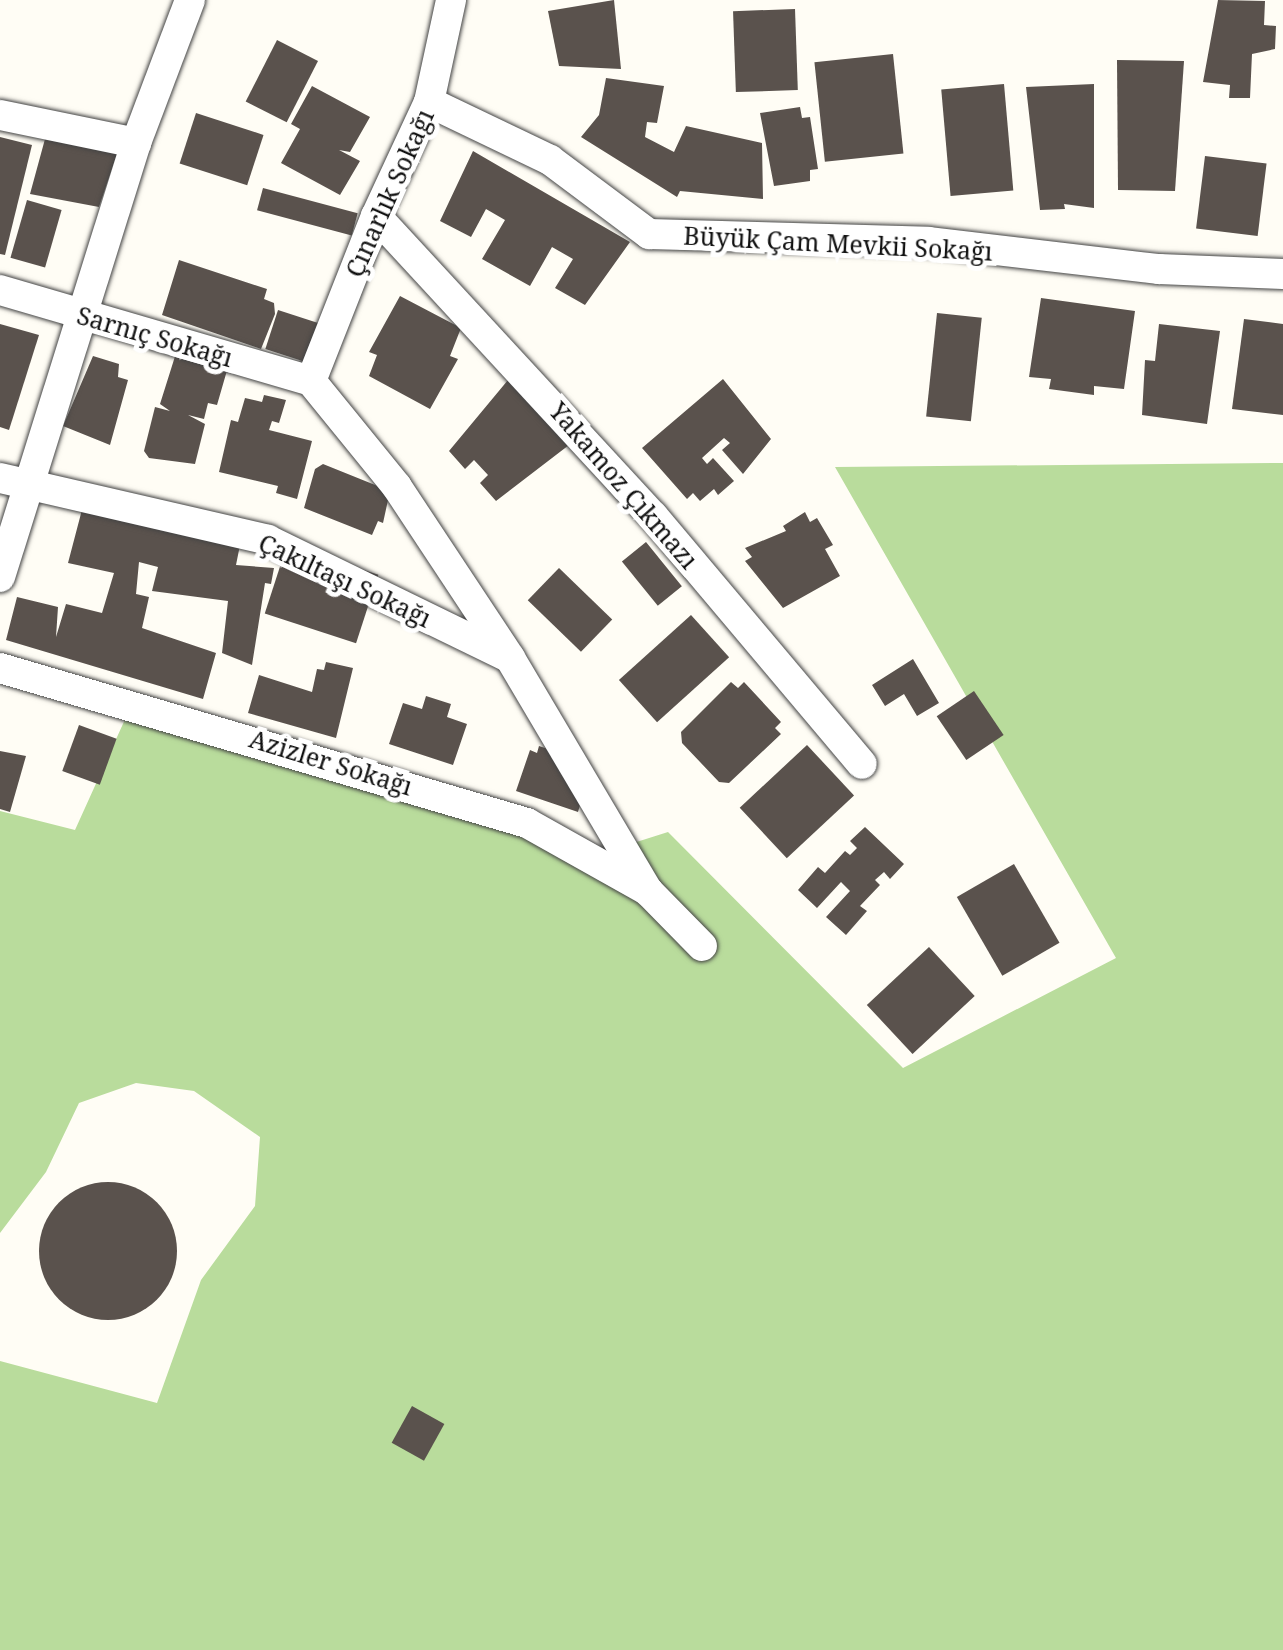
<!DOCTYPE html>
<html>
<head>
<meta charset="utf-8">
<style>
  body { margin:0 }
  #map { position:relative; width:1283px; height:1650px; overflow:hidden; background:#fffdf5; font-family:"Noto Serif",serif }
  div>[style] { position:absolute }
  .forest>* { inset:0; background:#b9dc9c }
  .building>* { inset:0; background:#5a524d; transform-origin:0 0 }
  .round { border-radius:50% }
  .roads { filter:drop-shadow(0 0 2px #444) drop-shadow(0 0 2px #444) }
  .street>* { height:30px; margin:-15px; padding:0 15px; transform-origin:15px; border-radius:15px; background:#fff }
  span { translate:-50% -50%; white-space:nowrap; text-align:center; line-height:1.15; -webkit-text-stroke:10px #fff; paint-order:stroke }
  .street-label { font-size:25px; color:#111 }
</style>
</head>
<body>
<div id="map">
  <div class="forest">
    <i style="clip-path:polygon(1283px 463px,1283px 1650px,0 1650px,0 1361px,157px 1403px,201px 1280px,255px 1206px,260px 1137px,194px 1091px,136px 1083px,79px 1103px,46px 1172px,0 1233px,0 811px,75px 830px,127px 715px,605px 852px,668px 832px,903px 1068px,1116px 958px,835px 467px)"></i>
  </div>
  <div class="building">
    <i style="clip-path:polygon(614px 0,621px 69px,559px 66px,548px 11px)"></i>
    <i style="clip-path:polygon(1218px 0,1265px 1px,1264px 25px,1276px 26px,1275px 49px,1252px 54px,1250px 98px,1229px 98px,1230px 85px,1203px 82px)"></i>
    <i style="left:795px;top:9px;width:81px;height:62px;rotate:88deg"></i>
    <i style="left:277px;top:40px;width:46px;height:69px;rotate:27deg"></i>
    <i style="left:893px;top:54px;width:100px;height:79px;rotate:84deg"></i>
    <i style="clip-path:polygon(1117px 60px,1184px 61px,1175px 191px,1118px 190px)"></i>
    <i style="clip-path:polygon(606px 78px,664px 86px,657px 123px,647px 122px,645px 137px,674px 152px,686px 126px,762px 143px,763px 199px,680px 191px,677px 197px,581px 137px,599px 115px)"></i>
    <i style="left:1004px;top:84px;width:107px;height:63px;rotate:85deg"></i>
    <i style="clip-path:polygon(1094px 84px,1094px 208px,1064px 204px,1065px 209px,1040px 210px,1026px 87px)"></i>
    <i style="clip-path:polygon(312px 86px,370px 117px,350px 152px,339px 150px,360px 161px,340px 195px,281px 163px,300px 129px,291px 124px)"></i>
    <i style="clip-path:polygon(800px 107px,802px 118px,810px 117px,818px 169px,810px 170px,810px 181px,774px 186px,760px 113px)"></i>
    <i style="left:196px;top:113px;width:71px;height:53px;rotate:18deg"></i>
    <i style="clip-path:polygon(0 137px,32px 145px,5px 255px,0 254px)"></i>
    <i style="clip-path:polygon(45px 139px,121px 142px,99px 207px,30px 194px)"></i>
    <i style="clip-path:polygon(473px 151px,630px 242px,585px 305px,555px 288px,573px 259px,552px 247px,530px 286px,482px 259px,505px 220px,486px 209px,471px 237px,440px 221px)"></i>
    <i style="left:1205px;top:156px;width:62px;height:73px;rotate:7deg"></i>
    <i style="left:263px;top:188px;width:98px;height:23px;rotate:15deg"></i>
    <i style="left:27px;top:200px;width:36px;height:60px;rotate:16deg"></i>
    <i style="clip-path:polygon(179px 260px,267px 289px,264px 299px,274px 303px,275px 314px,261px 349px,162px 315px)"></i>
    <i style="clip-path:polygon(400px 296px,461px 328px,450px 356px,458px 359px,430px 409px,369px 376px,377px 355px,369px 352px)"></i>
    <i style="clip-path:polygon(1041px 298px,1135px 311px,1124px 389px,1094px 386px,1094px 395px,1049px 389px,1051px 379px,1029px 377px)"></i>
    <i style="left:278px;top:310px;width:47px;height:41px;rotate:18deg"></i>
    <i style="left:937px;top:313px;width:45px;height:104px;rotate:6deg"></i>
    <i style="clip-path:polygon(1244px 319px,1283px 324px,1283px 415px,1232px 409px)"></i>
    <i style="clip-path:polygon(0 324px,39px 335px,9px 430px,0 427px)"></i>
    <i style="clip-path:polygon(1159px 324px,1220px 331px,1207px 424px,1142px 415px,1145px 360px,1155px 361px)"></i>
    <i style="clip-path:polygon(177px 350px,228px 367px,217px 405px,208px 403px,204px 419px,188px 415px,205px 424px,195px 464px,149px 458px,144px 451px,155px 407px,170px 411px,160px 404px)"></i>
    <i style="clip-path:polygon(93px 356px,119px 364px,118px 377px,128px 380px,110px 445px,63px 426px)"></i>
    <i style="clip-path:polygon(723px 379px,771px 439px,743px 474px,722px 450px,730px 443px,724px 438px,702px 458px,707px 464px,713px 458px,734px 481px,718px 495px,714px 489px,700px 501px,693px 493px,687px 499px,642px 448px)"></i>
    <i style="clip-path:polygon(508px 380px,569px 445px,496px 501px,480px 483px,488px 475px,474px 460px,465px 469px,449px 451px)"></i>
    <i style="clip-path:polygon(264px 395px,286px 400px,279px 423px,272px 421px,269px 430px,312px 441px,297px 499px,276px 493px,278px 486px,219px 472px,231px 420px,238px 422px,245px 398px,262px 402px)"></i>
    <i style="clip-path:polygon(323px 464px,390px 491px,383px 523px,378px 521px,372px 535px,304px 508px,315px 469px)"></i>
    <i style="clip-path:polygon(84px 502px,241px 540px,236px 565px,274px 568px,271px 584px,265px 583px,252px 665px,222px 653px,228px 601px,152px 591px,158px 567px,139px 562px,136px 594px,149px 597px,142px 628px,216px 653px,203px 699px,6px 640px,17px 597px,58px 607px,56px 637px,66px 604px,102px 613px,114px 573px,68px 563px)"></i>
    <i style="clip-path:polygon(805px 512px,810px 522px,817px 518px,833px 545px,825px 549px,840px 576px,783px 608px,745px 561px,752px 557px,745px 548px,786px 531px,783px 526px)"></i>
    <i style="left:646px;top:542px;width:57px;height:31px;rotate:51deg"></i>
    <i style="left:287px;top:545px;width:96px;height:72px;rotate:18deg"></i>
    <i style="left:559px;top:568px;width:74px;height:45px;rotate:44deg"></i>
    <i style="left:691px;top:615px;width:57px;height:97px;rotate:48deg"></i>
    <i style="clip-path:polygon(913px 659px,939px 703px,917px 716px,904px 694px,885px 706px,872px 685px)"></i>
    <i style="clip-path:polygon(326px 662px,353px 668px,336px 738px,248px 713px,259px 675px,312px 692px,317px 669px,324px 670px)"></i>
    <i style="clip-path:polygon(731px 682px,738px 688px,744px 682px,781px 722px,775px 728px,781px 734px,729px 783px,719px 782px,682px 743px,681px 732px)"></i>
    <i style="left:974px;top:691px;width:53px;height:45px;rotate:56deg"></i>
    <i style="clip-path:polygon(426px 696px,451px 704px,447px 717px,467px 724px,453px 765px,389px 744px,403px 703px,422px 709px)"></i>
    <i style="left:79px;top:725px;width:40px;height:49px;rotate:20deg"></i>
    <i style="left:807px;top:745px;width:69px;height:92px;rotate:47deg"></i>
    <i style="clip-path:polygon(539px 746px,584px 761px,590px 772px,578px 812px,516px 791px,530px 750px,537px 753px)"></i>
    <i style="clip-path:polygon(0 751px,26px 756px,10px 812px,0 809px)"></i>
    <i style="clip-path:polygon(865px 827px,904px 864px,890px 879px,884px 872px,875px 880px,880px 885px,860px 906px,867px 911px,846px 935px,826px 917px,850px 891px,841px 882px,817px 908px,798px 890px,818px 867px,825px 873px,845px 851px,850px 855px,857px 848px,850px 841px)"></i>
    <i style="left:1014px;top:864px;width:91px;height:66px;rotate:60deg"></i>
    <i style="left:929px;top:947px;width:67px;height:85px;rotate:47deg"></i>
    <i class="round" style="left:39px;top:1182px;width:138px;height:138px"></i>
    <i style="left:412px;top:1406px;width:37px;height:42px;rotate:29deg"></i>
  </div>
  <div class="roads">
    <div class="street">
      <i style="left:429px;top:102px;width:134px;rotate:25.6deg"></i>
      <i style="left:550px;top:160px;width:124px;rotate:36.8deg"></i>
      <i style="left:649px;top:234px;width:279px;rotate:1.6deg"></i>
      <i style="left:928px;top:242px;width:233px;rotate:6.7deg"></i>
      <i style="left:1159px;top:269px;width:124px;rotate:2.3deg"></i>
      <i style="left:0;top:115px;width:139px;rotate:11.6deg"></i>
      <i style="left:376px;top:216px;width:408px;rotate:47.3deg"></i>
      <i style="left:653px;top:516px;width:324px;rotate:49.9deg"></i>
      <i style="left:0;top:290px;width:324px;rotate:16.3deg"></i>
      <i style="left:311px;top:381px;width:136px;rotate:50.9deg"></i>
      <i style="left:397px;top:487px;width:205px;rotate:56.5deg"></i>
      <i style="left:510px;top:658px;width:271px;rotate:59.4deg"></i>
      <i style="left:311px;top:381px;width:177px;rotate:-68.5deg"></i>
      <i style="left:376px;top:216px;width:126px;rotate:-65.1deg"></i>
      <i style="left:429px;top:102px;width:104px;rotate:-77.8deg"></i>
      <i style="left:0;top:478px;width:275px;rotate:13deg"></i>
      <i style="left:268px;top:540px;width:267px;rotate:26deg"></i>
      <i style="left:0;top:577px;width:455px;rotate:-72.6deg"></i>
      <i style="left:136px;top:143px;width:153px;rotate:-69.3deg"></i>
      <i style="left:0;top:668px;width:549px;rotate:16.39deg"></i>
      <i style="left:527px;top:823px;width:139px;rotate:29.3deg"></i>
      <i style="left:648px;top:891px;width:77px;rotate:45.5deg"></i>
    </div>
  </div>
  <div class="street-label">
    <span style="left:389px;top:193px;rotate:-66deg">Çınarlık Sokağı</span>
    <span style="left:838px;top:243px;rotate:3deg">Büyük Çam Mevkii Sokağı</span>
    <span style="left:155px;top:336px;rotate:16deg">Sarnıç Sokağı</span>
    <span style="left:624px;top:485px;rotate:49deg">Yakamoz Çıkmazı</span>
    <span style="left:345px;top:580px;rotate:25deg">Çakıltaşı Sokağı</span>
    <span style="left:331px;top:762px;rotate:17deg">Azizler Sokağı</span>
  </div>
</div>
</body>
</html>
